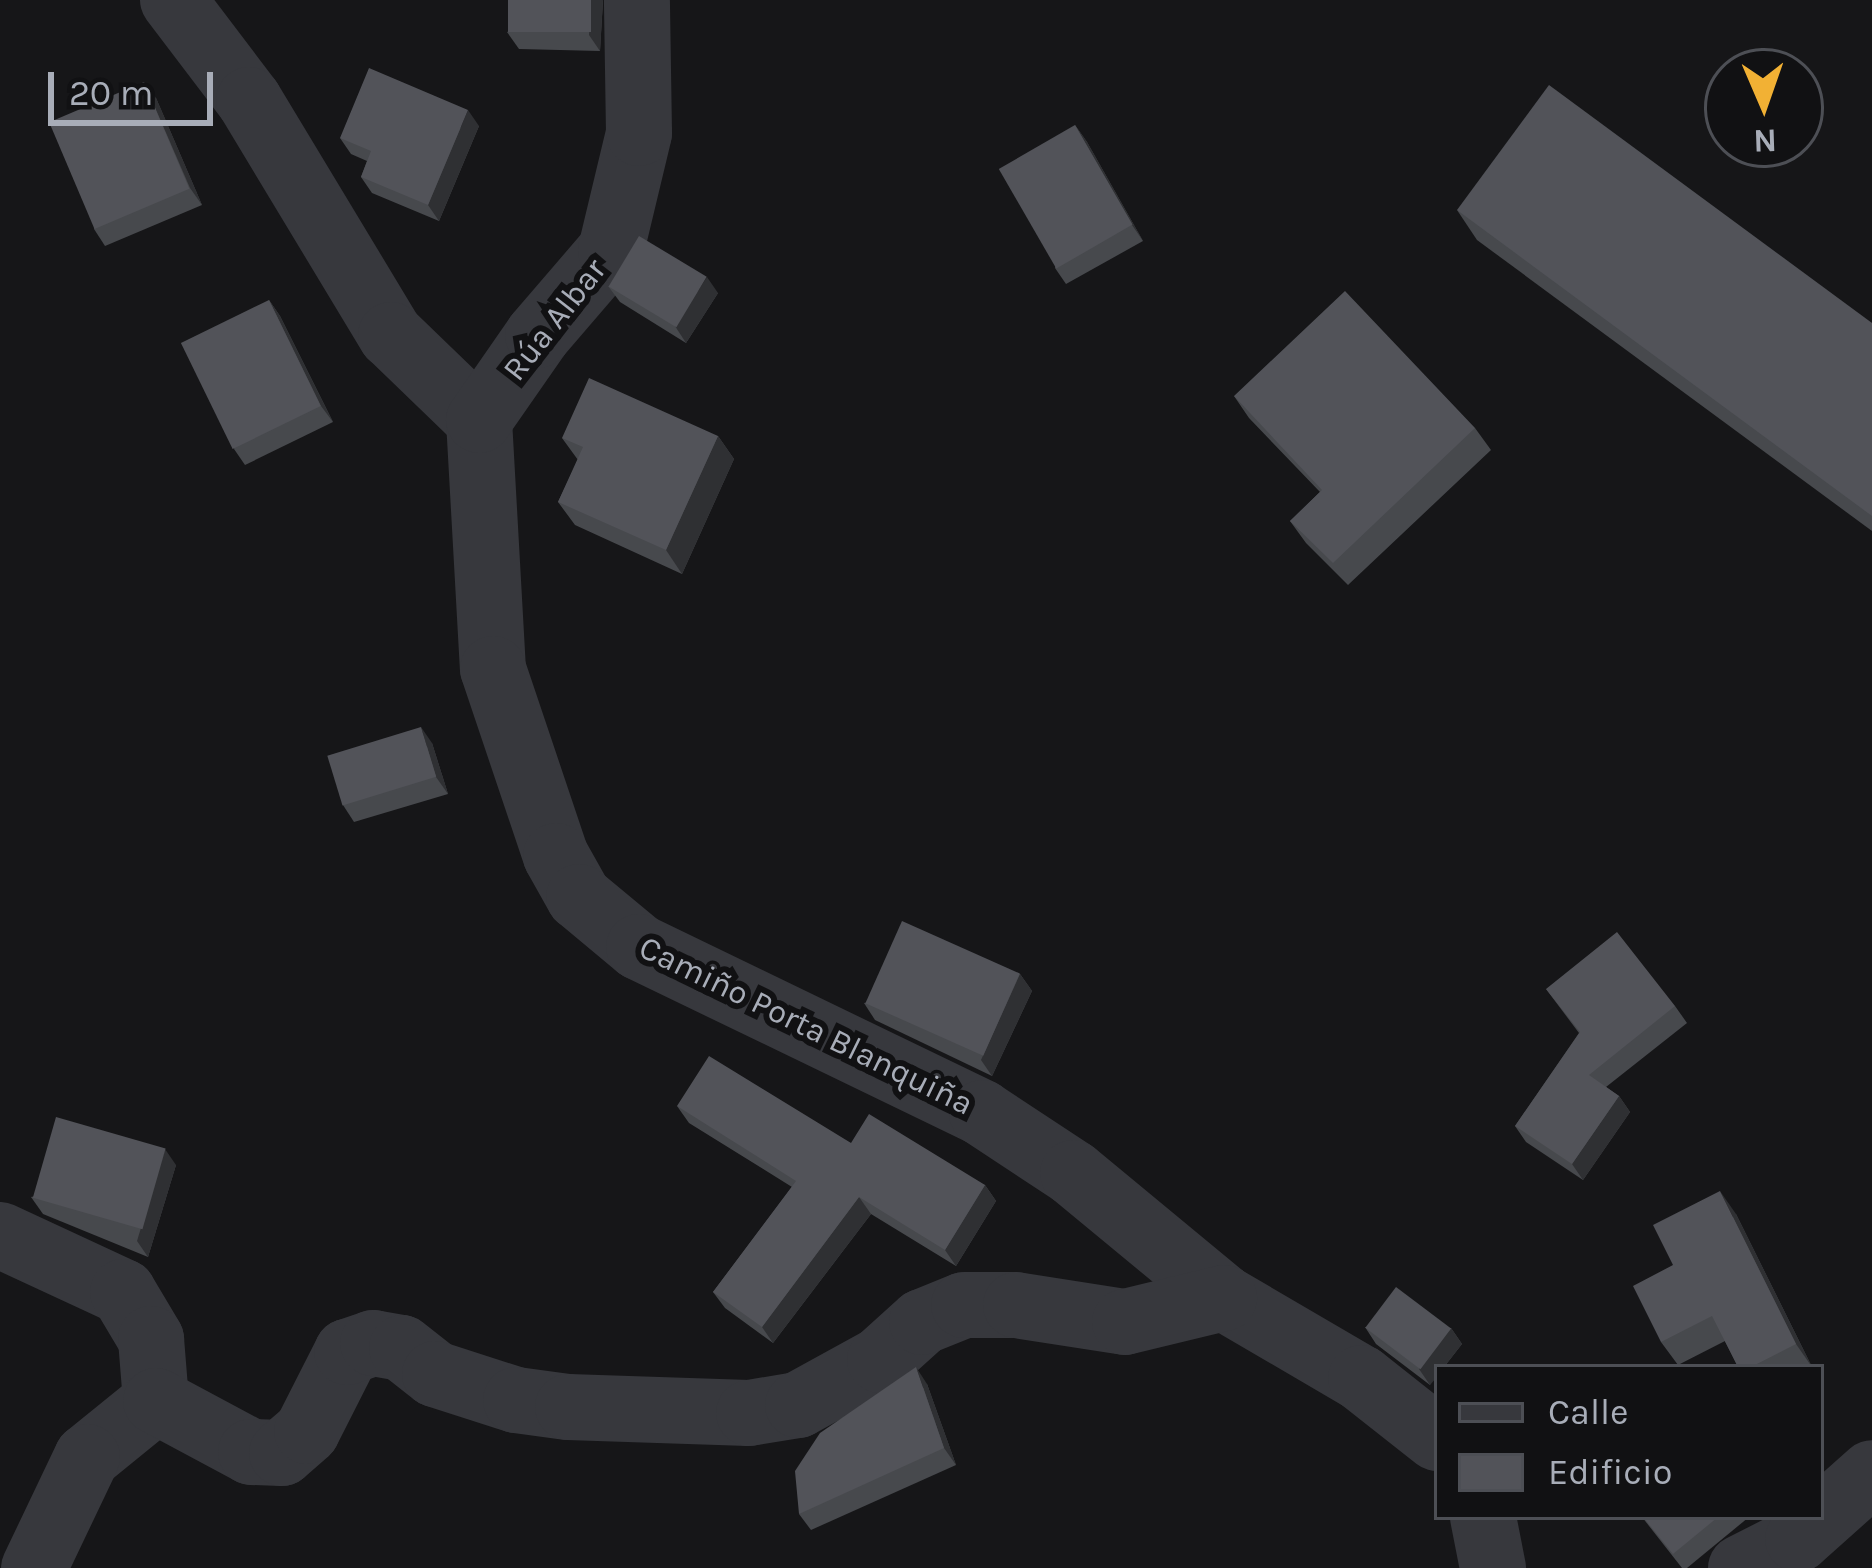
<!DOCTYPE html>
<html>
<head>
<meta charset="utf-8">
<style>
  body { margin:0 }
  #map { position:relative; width:1872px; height:1568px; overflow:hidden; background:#161618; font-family:Karla,sans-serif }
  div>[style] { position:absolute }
  .minor>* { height:66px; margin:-33px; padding:0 33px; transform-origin:33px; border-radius:33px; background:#37383d }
  .wall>* { inset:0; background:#47494d }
  .shaded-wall>* { inset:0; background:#2f3033 }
  .building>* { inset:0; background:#525359; transform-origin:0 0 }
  span { translate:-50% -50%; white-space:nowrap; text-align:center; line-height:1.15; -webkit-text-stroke:12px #111113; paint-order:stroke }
  .street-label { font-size:33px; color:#a8adb8 }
  .legend { position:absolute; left:1434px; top:1364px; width:390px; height:156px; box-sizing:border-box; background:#111113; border:3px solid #4d4f55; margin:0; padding:15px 21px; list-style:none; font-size:36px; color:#a8adb8 }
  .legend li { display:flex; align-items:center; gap:24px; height:60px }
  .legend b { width:60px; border:3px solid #4d4f55 }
  .north { position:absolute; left:1704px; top:48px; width:120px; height:120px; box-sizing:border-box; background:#111113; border:3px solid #4d4f55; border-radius:50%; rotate:178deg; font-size:33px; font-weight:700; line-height:48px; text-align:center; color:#a8adb8 }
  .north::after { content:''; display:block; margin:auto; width:42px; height:54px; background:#f2b134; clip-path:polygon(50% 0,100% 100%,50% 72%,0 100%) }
  .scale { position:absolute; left:48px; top:72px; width:165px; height:54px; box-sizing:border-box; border:6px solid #a8adb8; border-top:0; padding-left:15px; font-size:36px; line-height:42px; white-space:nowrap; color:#a8adb8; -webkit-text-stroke:9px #111113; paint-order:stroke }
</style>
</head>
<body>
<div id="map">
  <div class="minor">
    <i style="left:173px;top:0;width:126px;rotate:52.8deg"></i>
    <i style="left:249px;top:100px;width:275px;rotate:58.9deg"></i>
    <i style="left:391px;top:335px;width:122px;rotate:44deg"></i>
    <i style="left:479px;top:420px;width:249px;rotate:86.8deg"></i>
    <i style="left:493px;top:669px;width:197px;rotate:71.4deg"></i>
    <i style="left:556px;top:856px;width:47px;rotate:60.7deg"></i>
    <i style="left:579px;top:897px;width:78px;rotate:39.8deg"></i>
    <i style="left:639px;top:947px;width:381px;rotate:25.8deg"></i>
    <i style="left:982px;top:1113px;width:109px;rotate:33.4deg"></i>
    <i style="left:1073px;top:1173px;width:196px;rotate:39.6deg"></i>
    <i style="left:1224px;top:1298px;width:159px;rotate:30.3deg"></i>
    <i style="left:1361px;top:1378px;width:97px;rotate:38.3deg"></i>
    <i style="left:479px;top:420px;width:103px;rotate:-55.2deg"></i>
    <i style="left:538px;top:335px;width:112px;rotate:-49.3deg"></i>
    <i style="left:611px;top:250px;width:120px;rotate:-76.5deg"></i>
    <i style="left:639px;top:133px;width:133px;rotate:-90.9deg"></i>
    <i style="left:0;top:1235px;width:136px;rotate:24.9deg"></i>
    <i style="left:123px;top:1292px;width:55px;rotate:59.2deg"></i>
    <i style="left:151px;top:1339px;width:62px;rotate:85.4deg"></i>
    <i style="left:156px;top:1401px;width:89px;rotate:140.9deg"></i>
    <i style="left:87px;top:1457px;width:123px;rotate:115.5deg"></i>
    <i style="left:156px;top:1401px;width:108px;rotate:28.2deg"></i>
    <i style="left:251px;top:1452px;width:31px;rotate:2deg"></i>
    <i style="left:282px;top:1453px;width:33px;rotate:-41deg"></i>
    <i style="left:307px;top:1431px;width:89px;rotate:-63.1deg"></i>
    <i style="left:347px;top:1352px;width:28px;rotate:-19deg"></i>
    <i style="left:373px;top:1343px;width:29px;rotate:10deg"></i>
    <i style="left:402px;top:1348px;width:42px;rotate:38.2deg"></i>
    <i style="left:435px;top:1374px;width:85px;rotate:17.8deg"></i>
    <i style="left:516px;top:1400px;width:52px;rotate:7.7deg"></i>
    <i style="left:568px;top:1407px;width:181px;rotate:1.9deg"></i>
    <i style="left:749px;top:1413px;width:50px;rotate:-9.3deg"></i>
    <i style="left:798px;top:1405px;width:94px;rotate:-28.8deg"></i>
    <i style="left:880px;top:1360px;width:57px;rotate:-42.1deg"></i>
    <i style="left:922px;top:1322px;width:45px;rotate:-22deg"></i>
    <i style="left:964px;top:1305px;width:52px"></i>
    <i style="left:1016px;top:1305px;width:110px;rotate:8.9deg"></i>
    <i style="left:1125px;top:1322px;width:102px;rotate:-13.6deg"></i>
    <i style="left:1483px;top:1517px;width:52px;rotate:78.9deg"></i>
    <i style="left:1741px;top:1568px;width:64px;rotate:-27deg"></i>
    <i style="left:1798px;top:1539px;width:99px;rotate:-41.7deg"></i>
  </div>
  <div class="wall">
    <i style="clip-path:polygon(603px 0,600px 51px,519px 49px,507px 32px)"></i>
    <i style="clip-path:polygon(156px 98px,202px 205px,105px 246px,94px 229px)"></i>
    <i style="clip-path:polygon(1075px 125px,1087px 142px,1143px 241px,1066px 284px,1055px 268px)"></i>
    <i style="clip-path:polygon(479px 126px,439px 221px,372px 193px,361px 177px,367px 161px,351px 154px,340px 138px)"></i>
    <i style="clip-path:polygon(1457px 210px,1872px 323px,1872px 531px,1477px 240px)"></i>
    <i style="clip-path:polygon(608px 286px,718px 293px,686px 343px,620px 302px)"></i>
    <i style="clip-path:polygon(269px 300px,280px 316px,333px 422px,245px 465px,234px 449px)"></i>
    <i style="clip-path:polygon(1234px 396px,1475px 428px,1491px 450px,1348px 585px,1306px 543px,1290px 521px,1320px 492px,1249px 418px)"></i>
    <i style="clip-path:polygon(718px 436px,734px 459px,682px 574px,575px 525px,558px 502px,578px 460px,562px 438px)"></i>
    <i style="clip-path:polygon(432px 743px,448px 794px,354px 822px,343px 805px)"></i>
    <i style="clip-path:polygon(1020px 974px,1032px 991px,992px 1076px,875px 1020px,864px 1003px)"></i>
    <i style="clip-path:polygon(1546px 989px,1675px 1006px,1687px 1023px,1606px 1087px,1619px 1096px,1630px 1112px,1583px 1180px,1526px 1142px,1515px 1126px,1579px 1033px)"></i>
    <i style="clip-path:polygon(677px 1106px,851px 1143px,985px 1185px,996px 1201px,956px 1266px,871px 1214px,773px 1343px,725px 1308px,713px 1292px,792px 1187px,689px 1123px)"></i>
    <i style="clip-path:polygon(176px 1165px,148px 1257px,43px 1214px,31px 1197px)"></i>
    <i style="clip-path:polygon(1736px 1214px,1812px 1367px,1738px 1367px,1725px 1341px,1678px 1365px,1661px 1342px,1673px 1265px)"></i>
    <i style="clip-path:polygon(1365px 1327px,1451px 1328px,1462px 1344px,1444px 1367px,1437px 1367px,1430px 1385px,1376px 1344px)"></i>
    <i style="clip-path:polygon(927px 1384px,956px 1465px,811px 1530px,799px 1514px)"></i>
    <i style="clip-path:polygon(1642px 1517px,1749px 1517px,1687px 1568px,1682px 1568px)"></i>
  </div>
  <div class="shaded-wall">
    <i style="clip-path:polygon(591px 0,603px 0,600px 51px,589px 35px)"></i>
    <i style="clip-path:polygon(144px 82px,156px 98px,202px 205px,190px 188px)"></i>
    <i style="clip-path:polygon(468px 110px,479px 126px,439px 221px,428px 205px)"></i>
    <i style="clip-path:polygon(1075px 125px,1087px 142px,1143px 241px,1132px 225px)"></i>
    <i style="clip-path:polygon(707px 277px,718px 293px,686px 343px,675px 326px)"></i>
    <i style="clip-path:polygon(269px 300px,280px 316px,333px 422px,321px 406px)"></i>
    <i style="clip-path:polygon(718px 436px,734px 459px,682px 574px,666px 550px)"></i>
    <i style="clip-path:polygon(421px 727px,432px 743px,448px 794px,436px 777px)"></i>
    <i style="clip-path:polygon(1020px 974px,1032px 991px,992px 1076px,981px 1060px)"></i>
    <i style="clip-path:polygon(1619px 1096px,1630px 1112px,1583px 1180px,1572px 1164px)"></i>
    <i style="clip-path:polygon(165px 1149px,176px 1165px,148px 1257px,137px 1241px)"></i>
    <i style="clip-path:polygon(985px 1185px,996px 1201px,956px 1266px,945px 1250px)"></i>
    <i style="clip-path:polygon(1720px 1191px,1736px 1214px,1812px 1367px,1796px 1344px)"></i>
    <i style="clip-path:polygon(859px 1197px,871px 1214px,773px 1343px,762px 1327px)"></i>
    <i style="clip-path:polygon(1451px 1328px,1462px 1344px,1444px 1367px,1437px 1367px,1437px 1377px,1430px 1385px,1419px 1369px)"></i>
    <i style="clip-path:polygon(916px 1367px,927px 1384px,956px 1465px,944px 1448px)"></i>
  </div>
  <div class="building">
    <i style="left:508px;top:0;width:83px;height:32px"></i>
    <i style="clip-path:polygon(369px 68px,468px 110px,428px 205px,361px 177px,371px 151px,340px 138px)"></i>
    <i style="left:144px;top:82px;width:116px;height:103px;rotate:67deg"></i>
    <i style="clip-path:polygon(1549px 85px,1872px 323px,1872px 516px,1457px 210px)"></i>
    <i style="left:1075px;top:125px;width:115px;height:88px;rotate:60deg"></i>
    <i style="left:639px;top:236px;width:79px;height:59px;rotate:31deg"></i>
    <i style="clip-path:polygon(1345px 291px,1475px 428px,1333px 563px,1290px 521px,1322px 490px,1234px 396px)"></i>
    <i style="left:269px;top:300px;width:118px;height:98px;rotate:64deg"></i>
    <i style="clip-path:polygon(589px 378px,718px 436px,666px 550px,558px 502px,583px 447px,562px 438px)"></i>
    <i style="left:421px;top:727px;width:52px;height:98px;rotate:73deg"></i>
    <i style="left:902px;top:921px;width:129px;height:90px;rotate:24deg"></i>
    <i style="clip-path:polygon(1617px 932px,1675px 1006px,1589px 1075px,1619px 1096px,1572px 1164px,1515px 1126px,1580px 1032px,1546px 989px)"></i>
    <i style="clip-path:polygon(709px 1056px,851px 1143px,869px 1114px,985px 1185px,945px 1250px,859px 1197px,762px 1327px,713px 1292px,796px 1181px,677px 1106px)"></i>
    <i style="left:56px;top:1117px;width:114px;height:84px;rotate:16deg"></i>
    <i style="clip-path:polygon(1720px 1191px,1796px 1344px,1751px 1367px,1738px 1367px,1712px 1316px,1661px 1342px,1633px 1286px,1673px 1265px,1653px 1225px)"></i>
    <i style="left:1396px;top:1287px;width:69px;height:51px;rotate:37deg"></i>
    <i style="clip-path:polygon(916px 1367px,944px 1448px,799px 1514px,795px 1471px,820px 1433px)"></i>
    <i style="clip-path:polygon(1643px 1517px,1718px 1517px,1673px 1554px)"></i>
  </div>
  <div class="street-label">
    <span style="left:555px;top:320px;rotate:-52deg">Rúa Albar</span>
    <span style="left:806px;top:1026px;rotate:26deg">Camiño Porta Blanquiña</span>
  </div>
  <ul class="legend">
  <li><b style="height:15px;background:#37383d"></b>Calle</li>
  <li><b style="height:33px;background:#525359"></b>Edificio</li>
  </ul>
  <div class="north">N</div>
  <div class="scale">20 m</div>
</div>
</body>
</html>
